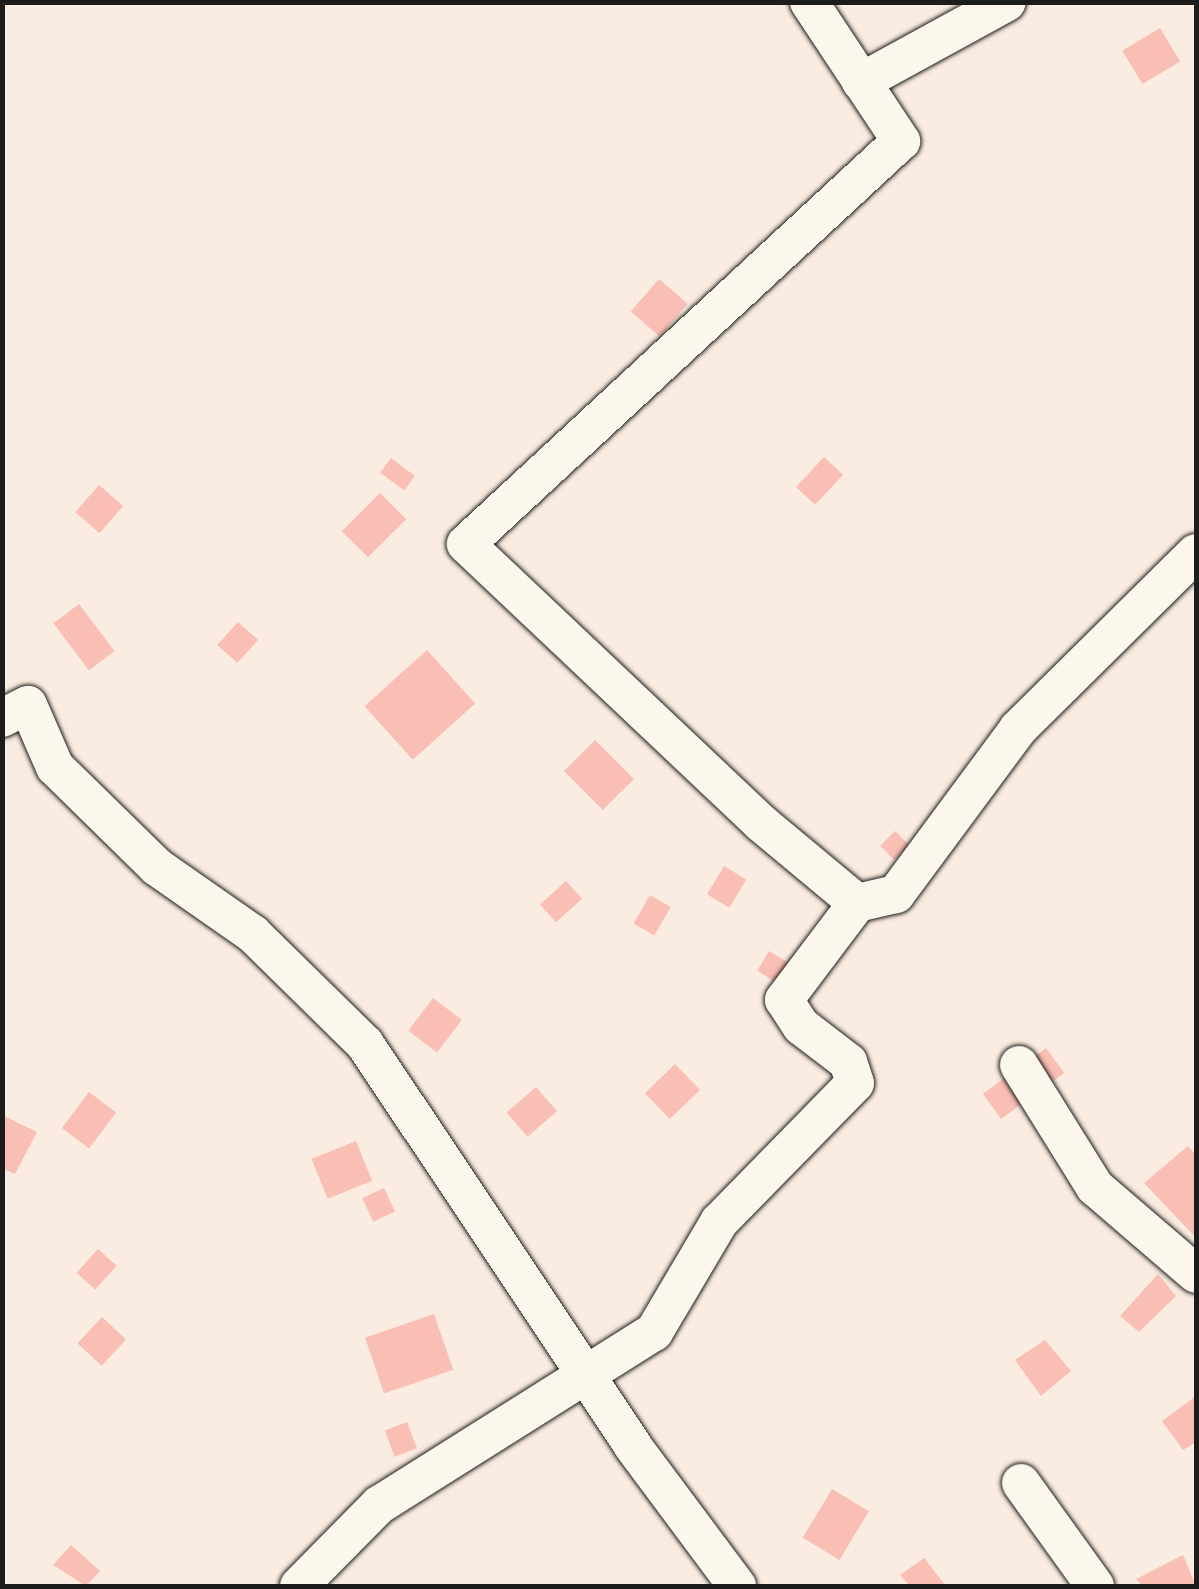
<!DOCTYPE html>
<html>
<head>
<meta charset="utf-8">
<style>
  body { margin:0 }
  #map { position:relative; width:1199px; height:1589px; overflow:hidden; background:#fbece1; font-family:"Gochi Hand",sans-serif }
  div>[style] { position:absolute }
  .building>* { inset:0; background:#f9beb4; transform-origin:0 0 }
  .roads { filter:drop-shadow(0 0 2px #1c1c1c) drop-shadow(0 0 2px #1c1c1c) }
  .street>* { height:38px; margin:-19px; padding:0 19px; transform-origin:19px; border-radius:19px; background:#fbf7ec }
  span { translate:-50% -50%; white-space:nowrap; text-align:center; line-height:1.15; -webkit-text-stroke:8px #fbf7ec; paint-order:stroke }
  .frame { position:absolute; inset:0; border:5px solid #1c1c1c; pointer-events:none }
</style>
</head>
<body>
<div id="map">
  <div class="building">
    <i style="left:1160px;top:28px;width:39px;height:44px;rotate:59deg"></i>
    <i style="left:659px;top:279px;width:38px;height:43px;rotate:41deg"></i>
    <i style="left:824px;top:457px;width:26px;height:41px;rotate:43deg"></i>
    <i style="left:391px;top:458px;width:30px;height:18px;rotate:37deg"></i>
    <i style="left:99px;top:485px;width:32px;height:36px;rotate:41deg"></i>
    <i style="left:380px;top:493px;width:37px;height:54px;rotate:45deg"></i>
    <i style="left:79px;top:604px;width:59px;height:32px;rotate:53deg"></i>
    <i style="left:238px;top:622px;width:27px;height:31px;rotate:42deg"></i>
    <i style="left:427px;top:650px;width:72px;height:84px;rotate:48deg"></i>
    <i style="left:595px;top:740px;width:55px;height:44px;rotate:45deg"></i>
    <i style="left:895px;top:831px;width:20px;height:21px;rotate:45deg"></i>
    <i style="left:724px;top:866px;width:26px;height:33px;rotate:31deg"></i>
    <i style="left:566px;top:881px;width:24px;height:35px;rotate:48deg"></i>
    <i style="left:650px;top:895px;width:24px;height:33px;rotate:30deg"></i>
    <i style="left:769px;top:951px;width:33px;height:23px;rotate:31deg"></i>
    <i style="left:433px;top:998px;width:36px;height:41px;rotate:37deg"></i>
    <i style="left:1046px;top:1048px;width:31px;height:78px;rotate:54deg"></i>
    <i style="left:675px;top:1064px;width:36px;height:42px;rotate:46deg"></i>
    <i style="left:536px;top:1087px;width:32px;height:39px;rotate:49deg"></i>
    <i style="left:89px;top:1092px;width:34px;height:45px;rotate:37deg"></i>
    <i style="clip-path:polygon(2px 1115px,37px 1132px,15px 1174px,2px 1168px)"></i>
    <i style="left:356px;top:1141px;width:43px;height:48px;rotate:68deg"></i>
    <i style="clip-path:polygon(1188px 1146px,1196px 1155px,1196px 1238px,1144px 1183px)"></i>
    <i style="left:384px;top:1188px;width:26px;height:24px;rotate:65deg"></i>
    <i style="left:98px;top:1249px;width:25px;height:32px;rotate:42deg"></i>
    <i style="clip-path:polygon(1158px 1274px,1176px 1296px,1139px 1332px,1120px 1316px)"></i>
    <i style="left:434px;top:1314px;width:59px;height:73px;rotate:71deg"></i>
    <i style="left:102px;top:1317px;width:33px;height:36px;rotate:43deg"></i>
    <i style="clip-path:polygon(1045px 1340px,1071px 1371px,1041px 1396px,1015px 1360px)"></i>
    <i style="clip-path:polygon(1196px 1396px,1196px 1442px,1183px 1450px,1162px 1421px)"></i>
    <i style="left:407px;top:1422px;width:28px;height:24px;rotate:69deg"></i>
    <i style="left:832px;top:1489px;width:43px;height:57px;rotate:31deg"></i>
    <i style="clip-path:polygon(71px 1545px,100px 1571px,86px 1586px,53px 1565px)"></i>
    <i style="clip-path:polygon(1183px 1555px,1196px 1586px,1142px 1586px,1136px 1579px)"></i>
    <i style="clip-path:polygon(924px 1558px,946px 1586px,910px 1586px,900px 1575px)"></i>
  </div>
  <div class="roads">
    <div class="street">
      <i style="left:809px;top:2px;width:167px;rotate:56.5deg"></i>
      <i style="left:901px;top:141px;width:593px;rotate:137.19deg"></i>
      <i style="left:466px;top:544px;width:406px;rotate:43.4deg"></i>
      <i style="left:761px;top:823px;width:125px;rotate:39.8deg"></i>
      <i style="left:861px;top:82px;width:166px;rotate:-28.7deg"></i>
      <i style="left:2px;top:718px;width:29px;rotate:-27deg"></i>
      <i style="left:28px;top:705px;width:68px;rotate:66.5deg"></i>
      <i style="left:55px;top:767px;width:143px;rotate:44.4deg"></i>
      <i style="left:157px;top:867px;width:117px;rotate:34.9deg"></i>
      <i style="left:253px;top:934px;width:157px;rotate:44.5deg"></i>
      <i style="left:365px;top:1044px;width:482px;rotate:56.3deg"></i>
      <i style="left:632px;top:1445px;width:176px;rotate:53.3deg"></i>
      <i style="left:1019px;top:1065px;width:144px;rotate:58.1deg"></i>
      <i style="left:1095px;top:1187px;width:133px;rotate:40.7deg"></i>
      <i style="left:1021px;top:1483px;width:127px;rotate:54.3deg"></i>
      <i style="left:299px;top:1586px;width:114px;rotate:-45.4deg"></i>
      <i style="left:379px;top:1505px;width:325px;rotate:-32.2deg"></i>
      <i style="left:654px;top:1332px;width:128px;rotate:-59.4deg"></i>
      <i style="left:719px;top:1222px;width:194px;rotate:-45.6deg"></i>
      <i style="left:855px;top:1083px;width:22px;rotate:-108deg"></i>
      <i style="left:848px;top:1062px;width:59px;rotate:-142.5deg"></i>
      <i style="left:801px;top:1026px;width:31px;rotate:-123deg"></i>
      <i style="left:784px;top:1000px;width:121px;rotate:-53deg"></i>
      <i style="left:857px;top:903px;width:40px;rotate:-13deg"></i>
      <i style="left:896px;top:894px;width:205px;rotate:-53.5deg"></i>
      <i style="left:1018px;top:729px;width:250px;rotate:-44.7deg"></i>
    </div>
  </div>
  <div class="frame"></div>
</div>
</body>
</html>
